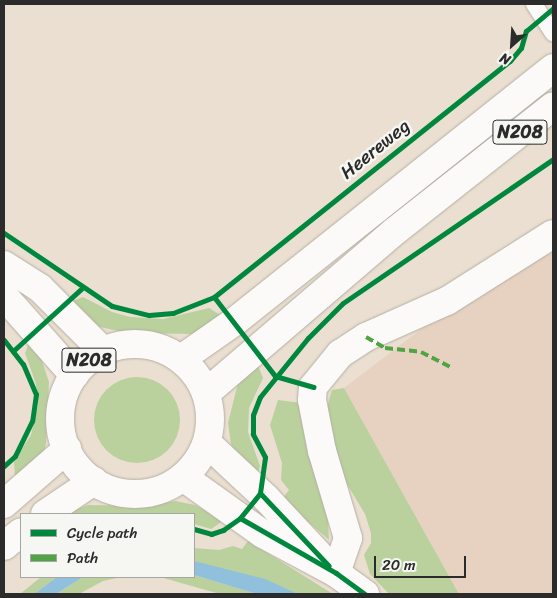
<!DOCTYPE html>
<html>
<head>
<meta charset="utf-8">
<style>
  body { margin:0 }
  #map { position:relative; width:557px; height:598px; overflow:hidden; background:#eadfd0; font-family:Sriracha,sans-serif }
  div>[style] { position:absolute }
  .built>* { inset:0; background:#e7d2c1 }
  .green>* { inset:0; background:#bad19e }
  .round { border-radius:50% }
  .water>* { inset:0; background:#90c0dc }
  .roads { filter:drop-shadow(0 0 1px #b4aea4) drop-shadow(0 0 1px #b4aea4) }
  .lane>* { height:16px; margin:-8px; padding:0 8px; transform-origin:8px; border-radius:8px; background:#fcfaf8 }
  .street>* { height:28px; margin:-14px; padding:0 14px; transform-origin:14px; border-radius:14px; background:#fcfaf8 }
  .primary>* { height:28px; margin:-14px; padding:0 14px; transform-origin:14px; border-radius:14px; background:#fcfaf8 }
  .primary>.ring { margin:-14px; padding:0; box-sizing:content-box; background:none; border:28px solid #fcfaf8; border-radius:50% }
  .quiet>* { height:4px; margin-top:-2px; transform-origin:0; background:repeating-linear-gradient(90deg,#51a443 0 8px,transparent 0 12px) }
  .cycleway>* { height:5px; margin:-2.5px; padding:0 2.5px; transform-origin:2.5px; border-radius:2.5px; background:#00873e }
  span { translate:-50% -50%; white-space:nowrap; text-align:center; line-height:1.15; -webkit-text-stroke:5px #f6f6f2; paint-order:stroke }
  .shield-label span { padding:1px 4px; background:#f6f6f2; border:1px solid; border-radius:4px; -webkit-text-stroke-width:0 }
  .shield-label { font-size:18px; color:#2b2b2b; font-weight:700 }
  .street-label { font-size:19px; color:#2b2b2b }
  .frame { position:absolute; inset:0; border:5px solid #2b2b2b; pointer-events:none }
  .legend { position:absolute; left:20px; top:513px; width:175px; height:65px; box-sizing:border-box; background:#f6f6f2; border:1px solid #a5a5a2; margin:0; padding:6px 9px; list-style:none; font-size:15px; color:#2b2b2b }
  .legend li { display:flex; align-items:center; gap:10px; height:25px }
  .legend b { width:25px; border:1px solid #a5a5a2 }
  .north { position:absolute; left:487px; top:20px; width:50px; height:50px; -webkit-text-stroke:4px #f6f6f2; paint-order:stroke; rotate:206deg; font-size:14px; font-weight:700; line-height:20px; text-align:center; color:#2b2b2b }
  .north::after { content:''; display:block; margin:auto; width:18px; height:22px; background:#2b2b2b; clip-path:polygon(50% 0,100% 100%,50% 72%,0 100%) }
  .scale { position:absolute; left:374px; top:556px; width:92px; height:22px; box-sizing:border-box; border:2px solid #2b2b2b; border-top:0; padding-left:6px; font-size:15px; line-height:18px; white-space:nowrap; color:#2b2b2b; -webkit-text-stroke:4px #f6f6f2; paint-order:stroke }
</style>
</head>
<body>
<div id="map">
  <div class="built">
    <i style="clip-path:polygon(553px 228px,553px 594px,459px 594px,344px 388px)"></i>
  </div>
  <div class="green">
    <i style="clip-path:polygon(83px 297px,112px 312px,130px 317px,163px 319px,209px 308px,222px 316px,194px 334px,128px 333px,95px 326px,71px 307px,73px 301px)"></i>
    <i style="clip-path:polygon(29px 343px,39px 352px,49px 382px,46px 443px,44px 453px,15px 478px,14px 461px,31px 435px,38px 405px,36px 384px,25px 353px)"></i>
    <i style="clip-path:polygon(257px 363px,263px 378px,249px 408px,248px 432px,260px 466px,257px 476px,240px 461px,231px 444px,228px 423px,238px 383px)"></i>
    <i class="round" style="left:94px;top:377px;width:86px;height:86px"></i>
    <i style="clip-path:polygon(344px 388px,459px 594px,389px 594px,370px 574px,364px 555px,371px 543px,371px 533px,365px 514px,347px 484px,327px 430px,326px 410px,332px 390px)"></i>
    <i style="clip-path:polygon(278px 400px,302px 403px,327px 504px,329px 540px,282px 499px,289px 490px,281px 480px,282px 463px,270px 425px)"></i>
    <i style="clip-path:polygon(175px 501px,195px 505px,222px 520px,220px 523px,211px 529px,194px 524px,194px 514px,63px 514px,88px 505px,144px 506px)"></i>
    <i style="clip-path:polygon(248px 541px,333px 594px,298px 594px,194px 561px,194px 548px,219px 550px,233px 546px,242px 549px)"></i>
    <i style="clip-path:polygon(194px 575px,234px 587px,257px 594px,220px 594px,160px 577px)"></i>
    <i style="clip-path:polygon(41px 577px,57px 577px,34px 594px,20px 594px)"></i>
    <i style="clip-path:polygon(83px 577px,122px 577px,103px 581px,79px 594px,56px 594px)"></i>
  </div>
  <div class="water">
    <i style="clip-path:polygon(194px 561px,265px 579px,298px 594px,257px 594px,194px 575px)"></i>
    <i style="clip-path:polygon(57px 577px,83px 577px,56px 594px,34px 594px)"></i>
  </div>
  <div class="roads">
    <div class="lane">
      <i style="left:534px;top:4px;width:35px;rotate:57deg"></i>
    </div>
    <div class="street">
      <i style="left:4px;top:265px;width:43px;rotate:32.6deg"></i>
      <i style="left:40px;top:288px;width:89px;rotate:45deg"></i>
      <i style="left:4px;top:296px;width:106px;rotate:48.5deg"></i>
      <i style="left:207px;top:443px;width:81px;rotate:43deg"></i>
      <i style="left:266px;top:498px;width:79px;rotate:47deg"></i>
      <i style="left:183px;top:477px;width:98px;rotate:35.5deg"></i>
      <i style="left:263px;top:534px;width:83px;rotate:28.1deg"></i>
      <i style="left:336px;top:573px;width:36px;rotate:36deg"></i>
      <i style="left:336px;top:573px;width:37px;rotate:-71deg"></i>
      <i style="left:348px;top:538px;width:91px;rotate:-106.6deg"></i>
      <i style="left:322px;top:451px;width:52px;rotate:-101.1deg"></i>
      <i style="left:312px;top:400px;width:13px;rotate:-86deg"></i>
      <i style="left:313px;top:387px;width:43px;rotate:-50.7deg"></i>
      <i style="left:340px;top:354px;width:31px;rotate:-33deg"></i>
      <i style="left:366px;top:337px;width:89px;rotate:-24deg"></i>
      <i style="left:447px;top:301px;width:125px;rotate:-32.3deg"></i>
    </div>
    <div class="primary">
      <i class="ring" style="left:60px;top:344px;width:122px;height:122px"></i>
      <i style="left:181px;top:359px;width:65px;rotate:-34.9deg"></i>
      <i style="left:234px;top:322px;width:408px;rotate:-38.5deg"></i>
      <i style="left:206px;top:393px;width:249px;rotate:-40.6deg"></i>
      <i style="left:395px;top:231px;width:201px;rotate:-38.3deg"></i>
      <i style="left:4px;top:504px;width:84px;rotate:-41.1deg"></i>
      <i style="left:45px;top:514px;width:59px;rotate:-34deg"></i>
      <i style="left:4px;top:546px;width:22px;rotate:-39deg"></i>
    </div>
  </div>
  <div class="quiet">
    <i style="left:366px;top:337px;width:22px;rotate:30deg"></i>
    <i style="left:385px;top:348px;width:36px;rotate:6deg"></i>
    <i style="left:421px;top:352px;width:33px;rotate:27deg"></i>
  </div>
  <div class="cycleway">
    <i style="left:4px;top:233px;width:130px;rotate:34.1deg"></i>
    <i style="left:112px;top:306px;width:38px;rotate:14deg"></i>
    <i style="left:149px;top:315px;width:24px;rotate:-5deg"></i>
    <i style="left:173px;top:313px;width:44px;rotate:-21.3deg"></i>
    <i style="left:214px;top:297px;width:379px;rotate:-38.6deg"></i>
    <i style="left:510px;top:61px;width:17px;rotate:-50deg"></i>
    <i style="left:521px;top:48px;width:18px;rotate:-74deg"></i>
    <i style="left:526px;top:31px;width:35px;rotate:-40deg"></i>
    <i style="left:214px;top:297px;width:100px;rotate:52.3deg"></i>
    <i style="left:275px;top:376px;width:40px;rotate:16deg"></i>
    <i style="left:4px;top:340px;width:31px;rotate:52deg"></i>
    <i style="left:23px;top:364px;width:33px;rotate:67deg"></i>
    <i style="left:36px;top:394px;width:27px;rotate:98deg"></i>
    <i style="left:32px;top:421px;width:39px;rotate:116deg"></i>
    <i style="left:15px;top:456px;width:15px;rotate:138deg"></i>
    <i style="left:13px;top:351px;width:93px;rotate:-42.4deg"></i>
    <i style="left:260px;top:493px;width:100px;rotate:46.6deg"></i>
    <i style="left:240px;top:518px;width:111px;rotate:29.8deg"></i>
    <i style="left:336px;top:573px;width:36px;rotate:36deg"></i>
    <i style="left:194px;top:529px;width:18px;rotate:16deg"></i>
    <i style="left:211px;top:534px;width:13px;rotate:-18deg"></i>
    <i style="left:223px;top:530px;width:21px;rotate:-35deg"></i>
    <i style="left:240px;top:518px;width:32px;rotate:-51deg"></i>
    <i style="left:260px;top:493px;width:36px;rotate:-82deg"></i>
    <i style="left:265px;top:457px;width:26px;rotate:-118deg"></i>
    <i style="left:253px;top:434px;width:19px;rotate:-90deg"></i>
    <i style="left:253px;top:415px;width:19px;rotate:-69deg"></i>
    <i style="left:260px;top:397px;width:76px;rotate:-50.9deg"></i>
    <i style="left:308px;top:338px;width:49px;rotate:-45deg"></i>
    <i style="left:343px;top:303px;width:255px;rotate:-34.4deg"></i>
  </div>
  <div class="shield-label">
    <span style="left:520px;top:132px">N208</span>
    <span style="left:89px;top:360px">N208</span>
  </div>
  <div class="street-label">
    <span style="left:375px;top:149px;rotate:-39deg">Heereweg</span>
  </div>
  <div class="frame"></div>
  <ul class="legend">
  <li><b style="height:6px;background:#00873e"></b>Cycle path</li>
  <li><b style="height:6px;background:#51a443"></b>Path</li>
  </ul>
  <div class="north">N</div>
  <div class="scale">20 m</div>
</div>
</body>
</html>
